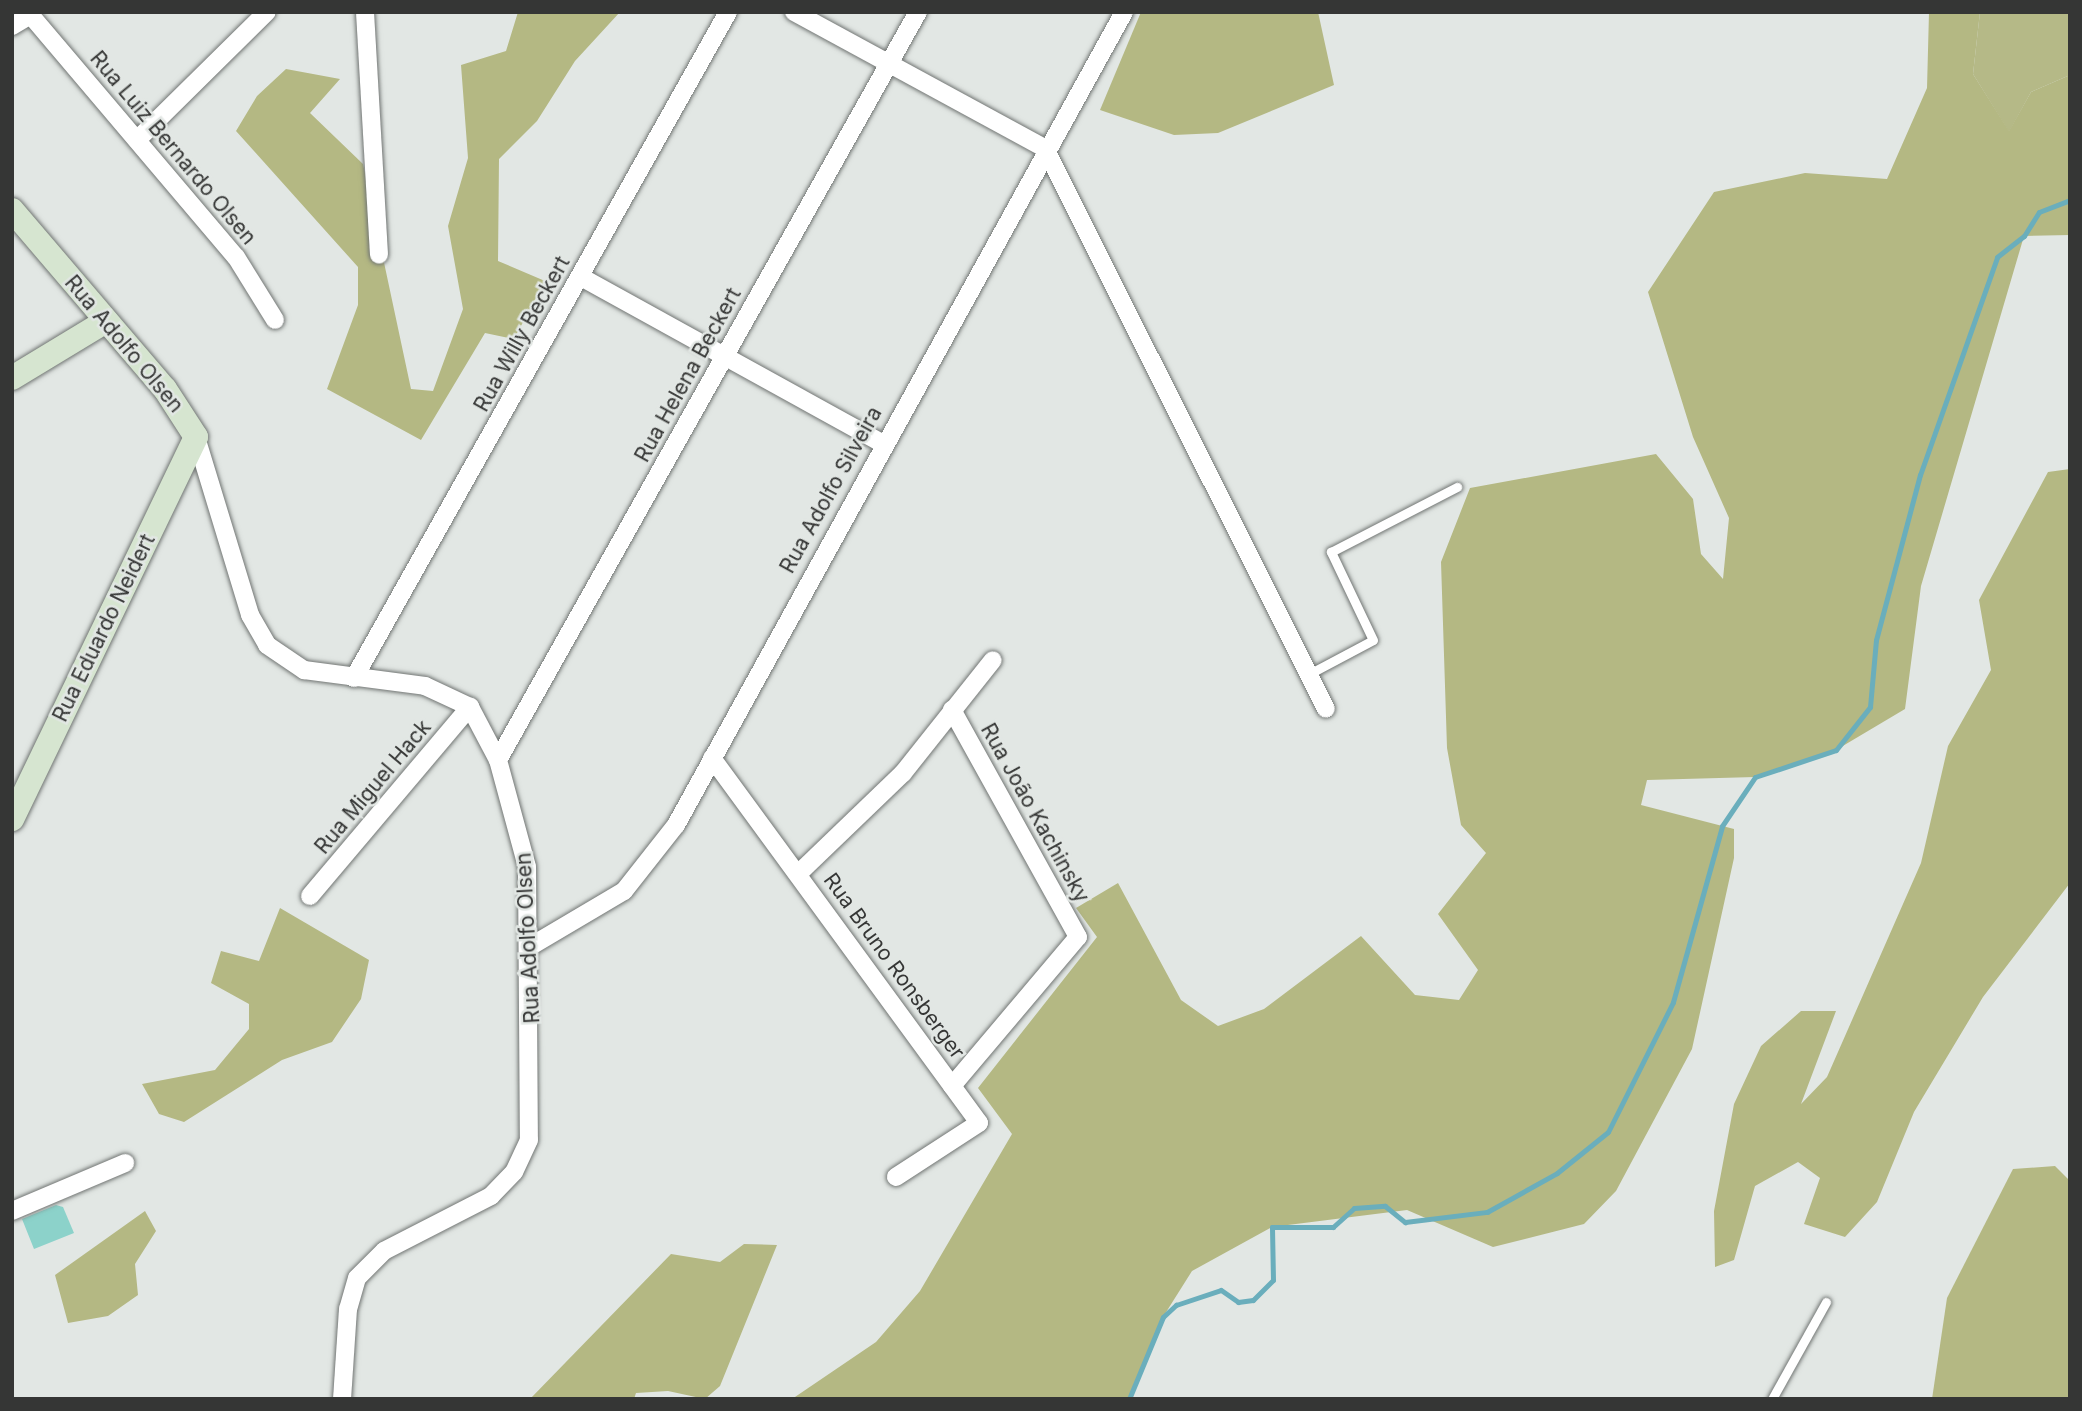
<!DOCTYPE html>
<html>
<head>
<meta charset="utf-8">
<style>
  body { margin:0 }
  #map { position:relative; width:2082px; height:1411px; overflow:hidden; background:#e2e7e4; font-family:Inter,sans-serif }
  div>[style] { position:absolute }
  .green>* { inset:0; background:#b5b987 }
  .forest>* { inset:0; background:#b4b883 }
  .stream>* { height:5px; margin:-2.5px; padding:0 2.5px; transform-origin:2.5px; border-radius:2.5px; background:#6aaebc }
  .building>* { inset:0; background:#8cd2ca }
  .roads { filter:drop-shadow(0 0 2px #717573) drop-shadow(0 0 2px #717573) }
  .lane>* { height:9px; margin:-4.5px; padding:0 4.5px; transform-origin:4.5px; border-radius:4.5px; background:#fff }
  .street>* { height:18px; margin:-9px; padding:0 9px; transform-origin:9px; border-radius:9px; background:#fff }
  .secondary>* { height:24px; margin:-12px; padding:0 12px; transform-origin:12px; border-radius:12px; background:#d6e5d0 }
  span { translate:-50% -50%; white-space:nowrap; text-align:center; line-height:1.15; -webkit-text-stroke:5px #e2e7e4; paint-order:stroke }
  .street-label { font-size:21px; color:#353635 }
  .frame { position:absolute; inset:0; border:14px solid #353635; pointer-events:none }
</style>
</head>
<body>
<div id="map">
  <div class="green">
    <i style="clip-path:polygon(1980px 12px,2070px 12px,2070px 75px,2031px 92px,2009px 132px,1973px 74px)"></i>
  </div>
  <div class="forest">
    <i style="clip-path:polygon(518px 12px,620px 12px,575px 61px,537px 121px,499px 159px,498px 261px,545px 281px,514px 339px,485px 333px,421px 440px,327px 389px,358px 305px,358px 267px,236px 131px,257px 96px,286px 69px,340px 79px,310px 113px,363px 164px,411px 389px,433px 391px,463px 309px,448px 226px,468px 158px,461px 65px,506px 51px)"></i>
    <i style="clip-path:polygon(1141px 12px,1318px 12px,1334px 85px,1218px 133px,1174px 135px,1100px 110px)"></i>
    <i style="clip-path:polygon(1929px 12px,1980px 12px,1973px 74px,2009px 131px,2031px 92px,2070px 75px,2070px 235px,2024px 236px,1921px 586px,1905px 709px,1836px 750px,1755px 777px,1647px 780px,1641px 805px,1734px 829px,1734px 858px,1692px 1049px,1616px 1191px,1584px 1224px,1493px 1247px,1407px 1210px,1272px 1227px,1192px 1271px,1163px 1317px,1129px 1399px,792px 1399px,876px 1342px,920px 1291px,1012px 1134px,978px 1088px,1097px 937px,1076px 908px,1118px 883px,1181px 1000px,1218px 1026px,1264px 1009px,1361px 936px,1415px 995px,1459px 1000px,1478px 970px,1438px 914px,1486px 853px,1461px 825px,1447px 748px,1441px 562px,1470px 488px,1656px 454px,1693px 499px,1701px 554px,1723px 579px,1729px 518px,1693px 437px,1648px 292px,1714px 192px,1805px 173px,1887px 179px,1927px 88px)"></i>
    <i style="clip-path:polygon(2070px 469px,2070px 883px,1983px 997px,1914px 1112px,1877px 1202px,1845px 1237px,1804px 1224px,1820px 1178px,1798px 1162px,1755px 1186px,1734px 1260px,1715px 1267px,1714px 1211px,1734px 1104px,1761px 1046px,1801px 1011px,1836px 1011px,1801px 1104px,1827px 1077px,1921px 863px,1948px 746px,1991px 670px,1979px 600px,2048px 472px)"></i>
    <i style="clip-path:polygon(280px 908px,369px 960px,361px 999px,332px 1042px,282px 1060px,184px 1122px,159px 1114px,142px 1084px,215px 1070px,249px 1029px,249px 1004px,211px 983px,221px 951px,259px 961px)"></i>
    <i style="clip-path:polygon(2055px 1166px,2070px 1181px,2070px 1399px,1932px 1399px,1947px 1298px,2013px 1169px)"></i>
    <i style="clip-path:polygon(145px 1211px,156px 1231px,135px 1264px,138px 1295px,108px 1316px,68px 1323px,55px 1275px)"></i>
    <i style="clip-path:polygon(744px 1244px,777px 1245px,720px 1386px,705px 1399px,668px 1391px,636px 1393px,634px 1399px,530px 1399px,671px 1254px,720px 1262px)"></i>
  </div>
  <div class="stream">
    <i style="left:1129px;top:1399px;width:89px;rotate:-67.5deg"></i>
    <i style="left:1163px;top:1317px;width:18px;rotate:-43deg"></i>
    <i style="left:1176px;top:1305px;width:47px;rotate:-18.4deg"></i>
    <i style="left:1221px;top:1290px;width:21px;rotate:35deg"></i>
    <i style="left:1238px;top:1302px;width:15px;rotate:-8deg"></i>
    <i style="left:1253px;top:1300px;width:28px;rotate:-45deg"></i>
    <i style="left:1273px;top:1280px;width:53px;rotate:-91.1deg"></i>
    <i style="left:1272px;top:1227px;width:61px"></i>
    <i style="left:1333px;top:1227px;width:28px;rotate:-42deg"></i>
    <i style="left:1354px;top:1208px;width:31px;rotate:-4deg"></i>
    <i style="left:1385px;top:1206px;width:26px;rotate:39deg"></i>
    <i style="left:1405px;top:1222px;width:83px;rotate:-7deg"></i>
    <i style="left:1487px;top:1212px;width:80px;rotate:-29.1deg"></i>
    <i style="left:1557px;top:1173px;width:65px;rotate:-38.8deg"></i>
    <i style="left:1608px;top:1132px;width:145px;rotate:-63.4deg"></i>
    <i style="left:1673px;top:1002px;width:183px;rotate:-74.4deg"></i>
    <i style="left:1722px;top:826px;width:59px;rotate:-56deg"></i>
    <i style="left:1755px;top:777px;width:85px;rotate:-18.4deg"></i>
    <i style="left:1836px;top:750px;width:55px;rotate:-51.7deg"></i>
    <i style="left:1870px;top:707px;width:67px;rotate:-84.9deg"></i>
    <i style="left:1876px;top:640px;width:171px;rotate:-75.1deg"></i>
    <i style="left:1920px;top:475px;width:231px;rotate:-70.5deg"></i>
    <i style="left:1997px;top:257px;width:34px;rotate:-38deg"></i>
    <i style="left:2024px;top:236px;width:28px;rotate:-58deg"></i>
    <i style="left:2039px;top:212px;width:33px;rotate:-21deg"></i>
  </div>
  <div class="building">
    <i style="clip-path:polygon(56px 1205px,63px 1207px,74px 1233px,34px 1249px,22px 1219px)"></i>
  </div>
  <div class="roads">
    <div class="lane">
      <i style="left:1309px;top:674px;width:72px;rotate:-28deg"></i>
      <i style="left:1373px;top:640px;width:98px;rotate:-115.5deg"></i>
      <i style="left:1331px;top:552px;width:142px;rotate:-27.3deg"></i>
      <i style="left:1772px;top:1399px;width:111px;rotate:-60.9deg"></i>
    </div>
    <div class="street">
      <i style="left:28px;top:12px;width:321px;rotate:49.7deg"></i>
      <i style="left:236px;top:257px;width:74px;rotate:58.2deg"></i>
      <i style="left:365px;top:12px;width:243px;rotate:86.7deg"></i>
      <i style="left:794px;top:12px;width:285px;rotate:28.5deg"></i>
      <i style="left:1045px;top:148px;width:627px;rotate:63.39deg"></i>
      <i style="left:12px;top:26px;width:21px;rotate:-31deg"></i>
      <i style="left:137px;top:140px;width:182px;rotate:-44.6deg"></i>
      <i style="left:581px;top:277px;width:344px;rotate:28.9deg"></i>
      <i style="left:196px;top:437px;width:186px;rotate:73.1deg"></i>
      <i style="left:250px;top:615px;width:34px;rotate:60deg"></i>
      <i style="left:267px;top:645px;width:45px;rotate:34deg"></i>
      <i style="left:304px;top:670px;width:122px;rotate:7.5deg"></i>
      <i style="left:425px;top:686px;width:50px;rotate:25deg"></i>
      <i style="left:470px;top:707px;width:60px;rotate:62.2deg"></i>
      <i style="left:498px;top:760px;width:111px;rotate:74.8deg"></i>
      <i style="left:527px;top:867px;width:273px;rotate:89.6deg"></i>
      <i style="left:529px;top:1140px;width:35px;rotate:115deg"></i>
      <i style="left:514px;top:1172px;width:33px;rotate:134deg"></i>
      <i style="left:491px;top:1196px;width:120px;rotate:152.8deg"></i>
      <i style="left:384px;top:1251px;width:38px;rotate:135deg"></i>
      <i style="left:357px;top:1278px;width:32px;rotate:106deg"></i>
      <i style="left:348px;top:1309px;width:90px;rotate:93.8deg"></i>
      <i style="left:354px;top:678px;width:764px;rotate:-60.68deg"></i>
      <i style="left:712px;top:758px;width:452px;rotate:53.8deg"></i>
      <i style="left:979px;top:1123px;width:99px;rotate:147deg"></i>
      <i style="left:498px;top:760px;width:858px;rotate:-60.69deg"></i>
      <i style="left:799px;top:873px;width:144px;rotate:-43.9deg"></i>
      <i style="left:903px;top:773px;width:144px;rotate:-51.5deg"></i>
      <i style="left:310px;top:896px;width:248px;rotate:-49.8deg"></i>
      <i style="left:531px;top:946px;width:108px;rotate:-30.6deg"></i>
      <i style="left:624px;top:891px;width:84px;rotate:-51.8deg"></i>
      <i style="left:676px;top:825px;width:928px;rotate:-61.14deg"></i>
      <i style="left:952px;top:1086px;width:195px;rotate:-49.8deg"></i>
      <i style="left:1078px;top:937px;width:260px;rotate:-119deg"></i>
      <i style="left:12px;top:1211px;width:123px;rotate:-23deg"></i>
    </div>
    <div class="secondary">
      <i style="left:12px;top:210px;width:235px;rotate:49.5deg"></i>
      <i style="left:165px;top:389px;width:57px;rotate:57.1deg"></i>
      <i style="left:196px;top:437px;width:424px;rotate:115.7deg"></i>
      <i style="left:12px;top:378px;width:110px;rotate:-31.2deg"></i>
    </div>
  </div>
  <div class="street-label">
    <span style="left:173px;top:148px;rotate:50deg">Rua Luiz Bernardo Olsen</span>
    <span style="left:522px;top:334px;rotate:-61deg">Rua Willy Beckert</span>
    <span style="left:124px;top:344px;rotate:50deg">Rua Adolfo Olsen</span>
    <span style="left:688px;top:375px;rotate:-61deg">Rua Helena Beckert</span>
    <span style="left:831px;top:490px;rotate:-61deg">Rua Adolfo Silveira</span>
    <span style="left:104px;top:628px;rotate:-64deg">Rua Eduardo Neidert</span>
    <span style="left:373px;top:787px;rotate:-50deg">Rua Miguel Hack</span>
    <span style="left:1035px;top:813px;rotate:61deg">Rua João Kachinsky</span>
    <span style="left:528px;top:938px;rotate:-93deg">Rua Adolfo Olsen</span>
    <span style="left:894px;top:966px;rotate:54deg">Rua Bruno Ronsberger</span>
  </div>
  <div class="frame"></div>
</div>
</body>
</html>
